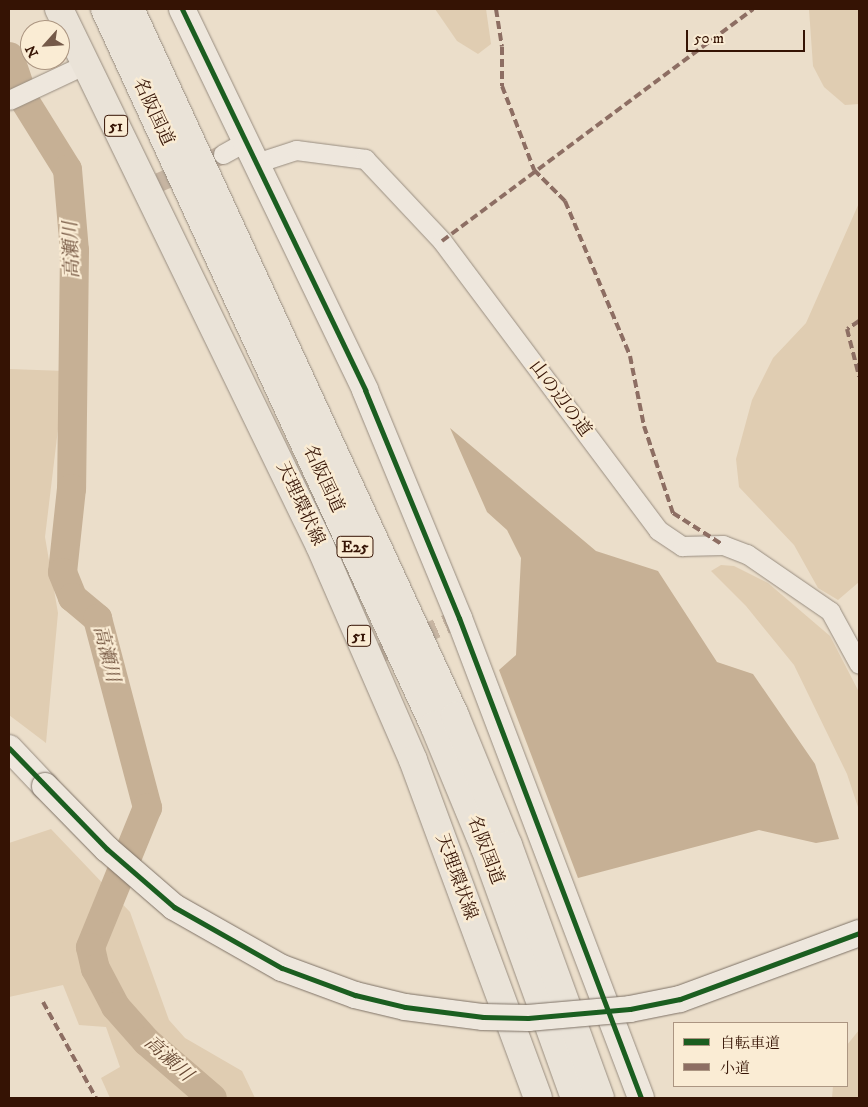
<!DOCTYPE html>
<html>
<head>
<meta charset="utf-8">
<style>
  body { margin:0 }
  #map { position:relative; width:868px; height:1107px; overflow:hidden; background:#ebdeca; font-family:"IM FELL DW Pica","Noto Serif JP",serif }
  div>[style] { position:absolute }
  .green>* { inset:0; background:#e0cdb2 }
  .water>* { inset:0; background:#c6b095 }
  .river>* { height:29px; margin:-14.5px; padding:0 14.5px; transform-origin:14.5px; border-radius:14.5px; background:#c6b095 }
  .street-tunnel>* { height:19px; margin-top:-9.5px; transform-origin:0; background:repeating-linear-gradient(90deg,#c7b5a2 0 19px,transparent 0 28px) }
  .roads { filter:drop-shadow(0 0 1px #988d80) drop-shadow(0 0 1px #988d80) }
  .street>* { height:19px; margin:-9.5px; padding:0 9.5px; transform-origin:9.5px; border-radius:9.5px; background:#eee7dd }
  .secondary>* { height:26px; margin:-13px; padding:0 13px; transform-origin:13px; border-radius:13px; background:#eee7dd }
  .primary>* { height:28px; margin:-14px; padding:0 14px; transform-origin:14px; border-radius:14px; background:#eae3d8 }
  .highway>* { height:28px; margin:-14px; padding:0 14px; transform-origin:14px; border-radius:14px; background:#eae3d8 }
  .bridges { filter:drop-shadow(0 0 1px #7e7266) drop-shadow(0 0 1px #7e7266) }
  .secondary-bridge>* { height:26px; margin:-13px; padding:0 13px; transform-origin:13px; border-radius:13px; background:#eee7dd }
  .quiet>* { height:4px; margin-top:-2px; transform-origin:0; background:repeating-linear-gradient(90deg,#8d6e63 0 8px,transparent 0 12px) }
  .cycleway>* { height:5px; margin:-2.5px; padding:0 2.5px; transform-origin:2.5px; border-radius:2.5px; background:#1b5e20 }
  span { translate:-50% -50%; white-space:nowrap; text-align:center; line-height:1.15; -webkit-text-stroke:4.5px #faecd4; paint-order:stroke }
  .shield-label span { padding:1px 4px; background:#faecd4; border:1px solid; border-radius:4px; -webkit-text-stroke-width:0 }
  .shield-label { font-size:16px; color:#351304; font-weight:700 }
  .street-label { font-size:18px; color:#351304 }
  .water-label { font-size:19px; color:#694a35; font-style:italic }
  .frame { position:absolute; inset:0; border:10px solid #351304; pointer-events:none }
  .legend { position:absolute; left:673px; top:1022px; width:175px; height:65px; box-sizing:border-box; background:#faecd4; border:1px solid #ab9581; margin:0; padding:6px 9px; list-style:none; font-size:15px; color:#351304 }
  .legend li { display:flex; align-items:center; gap:10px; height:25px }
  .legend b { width:25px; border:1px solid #ab9581 }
  .north { position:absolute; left:20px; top:20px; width:50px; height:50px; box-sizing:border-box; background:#faecd4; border:1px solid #ab9581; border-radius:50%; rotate:244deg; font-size:14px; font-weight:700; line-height:20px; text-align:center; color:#351304 }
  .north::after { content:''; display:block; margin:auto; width:18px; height:22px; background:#755a49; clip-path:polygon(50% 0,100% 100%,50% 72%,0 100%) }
  .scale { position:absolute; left:686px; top:30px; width:119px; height:22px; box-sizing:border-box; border:2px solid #351304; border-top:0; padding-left:6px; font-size:15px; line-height:18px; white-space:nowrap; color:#351304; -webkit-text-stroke:4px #faecd4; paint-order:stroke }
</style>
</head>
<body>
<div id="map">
  <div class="green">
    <i style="clip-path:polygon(435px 9px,486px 9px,491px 44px,478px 54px,457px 41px)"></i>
    <i style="clip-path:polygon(809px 9px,859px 9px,859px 104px,845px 105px,824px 87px,813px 66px)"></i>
    <i style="clip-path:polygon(859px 203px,859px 582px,838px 600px,818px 588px,794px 545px,739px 487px,736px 459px,752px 400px,773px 358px,806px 323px)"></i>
    <i style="clip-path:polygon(9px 369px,65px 371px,45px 537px,58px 613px,46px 743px,9px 715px)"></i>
    <i style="clip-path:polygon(721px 565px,734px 566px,768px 583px,830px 636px,859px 692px,859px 810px,847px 774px,794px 665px,746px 606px,711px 571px)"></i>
    <i style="clip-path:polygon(51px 829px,130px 912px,169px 1020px,185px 1038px,242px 1071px,255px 1098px,110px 1098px,101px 1078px,120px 1067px,106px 1027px,79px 1025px,63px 985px,9px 997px,9px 843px)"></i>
    <i style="clip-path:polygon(859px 1030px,859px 1098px,832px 1098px,833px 1086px,847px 1086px,847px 1045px)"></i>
  </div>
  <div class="water">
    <i style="clip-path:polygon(450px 428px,596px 551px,658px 571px,717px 662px,753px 674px,815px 764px,839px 839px,816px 843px,759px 830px,578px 878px,499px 670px,516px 655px,521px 558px,507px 530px,487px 512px)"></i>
  </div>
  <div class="river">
    <i style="left:9px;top:56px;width:46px;rotate:71.2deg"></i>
    <i style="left:24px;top:100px;width:81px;rotate:58.1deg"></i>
    <i style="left:67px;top:169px;width:81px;rotate:85.1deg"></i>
    <i style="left:74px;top:250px;width:238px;rotate:90.7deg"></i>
    <i style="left:71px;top:488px;width:84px;rotate:96.1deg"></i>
    <i style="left:62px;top:572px;width:27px;rotate:68deg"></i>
    <i style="left:72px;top:597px;width:33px;rotate:40deg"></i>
    <i style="left:97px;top:618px;width:196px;rotate:75.2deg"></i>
    <i style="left:147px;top:807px;width:151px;rotate:112.2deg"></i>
    <i style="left:90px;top:947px;width:22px;rotate:77deg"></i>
    <i style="left:95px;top:968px;width:43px;rotate:62.2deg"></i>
    <i style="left:115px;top:1006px;width:47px;rotate:48.5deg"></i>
    <i style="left:146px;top:1041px;width:87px;rotate:40.8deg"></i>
  </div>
  <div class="street-tunnel">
    <i style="left:159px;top:182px;width:70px;rotate:-23.6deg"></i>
    <i style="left:368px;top:658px;width:99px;rotate:-23.7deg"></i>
  </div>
  <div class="roads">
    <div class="street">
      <i style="left:9px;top:100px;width:85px;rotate:-25.1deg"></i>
      <i style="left:223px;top:154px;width:26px;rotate:-29deg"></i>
      <i style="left:256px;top:163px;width:42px;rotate:-18deg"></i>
      <i style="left:296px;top:150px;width:70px;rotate:7.4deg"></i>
      <i style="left:365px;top:159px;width:112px;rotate:46.8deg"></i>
      <i style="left:442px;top:241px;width:361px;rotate:53.2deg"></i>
      <i style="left:658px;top:530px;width:29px;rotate:34deg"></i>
      <i style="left:682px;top:546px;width:41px;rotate:-1.4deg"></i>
      <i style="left:723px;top:545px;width:26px;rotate:21deg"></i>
      <i style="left:747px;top:554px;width:101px;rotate:34.5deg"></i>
      <i style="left:830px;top:611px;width:60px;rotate:61.3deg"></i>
    </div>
    <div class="secondary">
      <i style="left:182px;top:9px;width:423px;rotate:64.3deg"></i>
      <i style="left:365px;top:390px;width:247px;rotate:67.6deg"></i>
      <i style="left:459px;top:618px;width:513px;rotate:69.23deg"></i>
      <i style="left:9px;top:748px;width:52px;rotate:46.5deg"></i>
    </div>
    <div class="primary">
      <i style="left:59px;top:9px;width:597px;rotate:64.08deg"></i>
      <i style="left:320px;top:546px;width:233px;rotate:66.5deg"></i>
      <i style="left:413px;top:760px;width:360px;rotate:69.7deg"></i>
    </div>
    <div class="highway">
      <i style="left:105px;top:9px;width:788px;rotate:65.32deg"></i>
      <i style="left:434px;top:725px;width:133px;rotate:67.5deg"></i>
      <i style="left:485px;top:848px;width:266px;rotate:70.2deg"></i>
      <i style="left:130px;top:9px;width:778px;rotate:65.31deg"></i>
      <i style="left:455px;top:716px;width:139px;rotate:67.7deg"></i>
      <i style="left:508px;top:845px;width:269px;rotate:70deg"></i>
    </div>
  </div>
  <div class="bridges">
    <div class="secondary-bridge">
      <i style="left:45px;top:786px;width:88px;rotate:45.5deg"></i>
      <i style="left:107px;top:849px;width:89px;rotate:40.9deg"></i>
      <i style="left:174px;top:907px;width:124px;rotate:29.5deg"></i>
      <i style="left:282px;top:968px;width:78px;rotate:20.3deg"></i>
      <i style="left:355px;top:995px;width:51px;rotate:13.5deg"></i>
      <i style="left:405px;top:1007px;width:79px;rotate:7.3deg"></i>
      <i style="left:483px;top:1017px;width:45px;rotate:1.3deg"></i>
      <i style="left:528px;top:1018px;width:102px;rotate:-5deg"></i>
      <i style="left:630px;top:1009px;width:51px;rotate:-11.3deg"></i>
      <i style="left:680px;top:999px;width:191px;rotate:-20.2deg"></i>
    </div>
  </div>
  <div class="quiet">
    <i style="left:496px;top:9px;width:38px;rotate:81deg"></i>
    <i style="left:502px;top:47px;width:39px;rotate:90deg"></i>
    <i style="left:502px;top:86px;width:90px;rotate:69.1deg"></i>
    <i style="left:534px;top:170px;width:44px;rotate:45deg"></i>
    <i style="left:565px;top:201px;width:168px;rotate:67.2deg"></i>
    <i style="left:630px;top:356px;width:71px;rotate:78.7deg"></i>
    <i style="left:644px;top:426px;width:92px;rotate:71.6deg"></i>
    <i style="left:673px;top:513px;width:59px;rotate:32.6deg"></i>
    <i style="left:442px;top:241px;width:388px;rotate:-36.7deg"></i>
    <i style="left:859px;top:321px;width:14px;rotate:146deg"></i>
    <i style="left:847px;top:329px;width:49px;rotate:75.7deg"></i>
    <i style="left:43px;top:1002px;width:110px;rotate:61.1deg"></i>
  </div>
  <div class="cycleway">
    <i style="left:182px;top:9px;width:423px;rotate:64.3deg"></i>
    <i style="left:365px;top:390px;width:247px;rotate:67.6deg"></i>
    <i style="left:459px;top:618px;width:513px;rotate:69.23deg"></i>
    <i style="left:9px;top:748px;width:141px;rotate:45.9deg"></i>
    <i style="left:107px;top:849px;width:89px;rotate:40.9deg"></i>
    <i style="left:174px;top:907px;width:124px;rotate:29.5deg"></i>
    <i style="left:282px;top:968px;width:78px;rotate:20.3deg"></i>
    <i style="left:355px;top:995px;width:51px;rotate:13.5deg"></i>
    <i style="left:405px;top:1007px;width:79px;rotate:7.3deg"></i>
    <i style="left:483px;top:1017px;width:45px;rotate:1.3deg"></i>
    <i style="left:528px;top:1018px;width:102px;rotate:-5deg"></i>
    <i style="left:630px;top:1009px;width:51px;rotate:-11.3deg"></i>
    <i style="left:680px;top:999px;width:191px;rotate:-20.2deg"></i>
  </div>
  <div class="shield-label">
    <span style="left:116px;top:126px">51</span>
    <span style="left:355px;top:547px">E25</span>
    <span style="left:359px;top:636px">51</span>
  </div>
  <div class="street-label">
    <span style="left:153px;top:112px;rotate:65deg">名阪国道</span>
    <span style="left:560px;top:399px;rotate:53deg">山の辺の道</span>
    <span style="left:323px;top:479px;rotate:65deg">名阪国道</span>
    <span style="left:300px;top:504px;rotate:65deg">天理環状線</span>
    <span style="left:485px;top:850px;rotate:69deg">名阪国道</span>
    <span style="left:456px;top:877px;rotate:70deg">天理環状線</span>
  </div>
  <div class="water-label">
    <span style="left:72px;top:250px;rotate:-92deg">高瀬川</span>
    <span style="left:106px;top:654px;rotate:76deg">高瀬川</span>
    <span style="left:168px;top:1059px;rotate:42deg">高瀬川</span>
  </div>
  <div class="frame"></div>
  <ul class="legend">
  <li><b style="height:6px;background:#1b5e20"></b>自転車道</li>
  <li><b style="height:6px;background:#8d6e63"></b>小道</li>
  </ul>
  <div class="north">N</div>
  <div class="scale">50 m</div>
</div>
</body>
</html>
